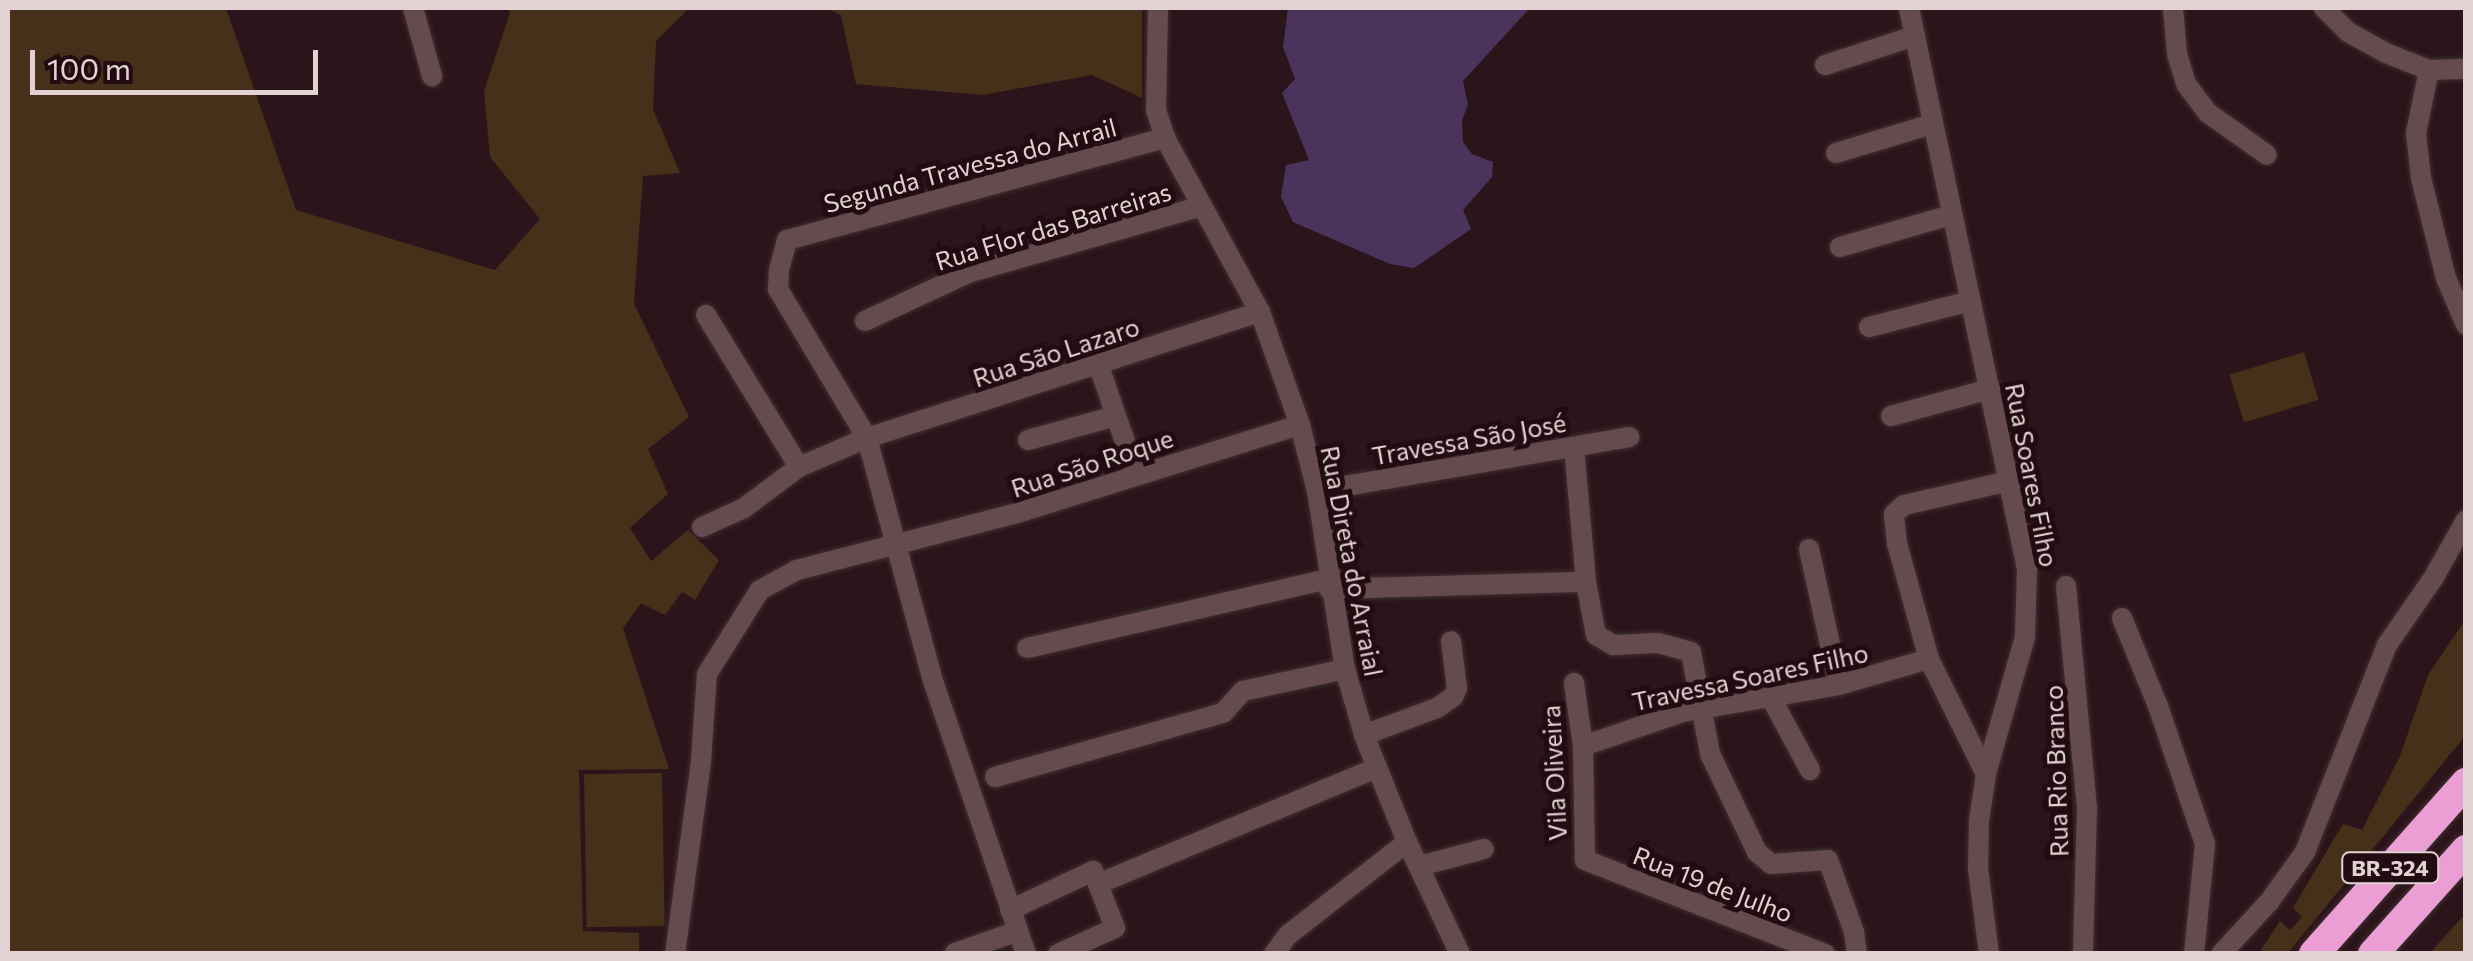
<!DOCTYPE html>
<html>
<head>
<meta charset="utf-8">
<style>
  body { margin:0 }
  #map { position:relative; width:2473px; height:961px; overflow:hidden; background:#2b151a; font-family:Commissioner,sans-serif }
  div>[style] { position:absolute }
  .green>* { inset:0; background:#47301a; transform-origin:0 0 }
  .water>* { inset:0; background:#4a345b }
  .roads { filter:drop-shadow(0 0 2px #403033) drop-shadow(0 0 2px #403033) }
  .minor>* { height:20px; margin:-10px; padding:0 10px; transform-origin:10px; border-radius:10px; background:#654b50 }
  .highway>* { height:30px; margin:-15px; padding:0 15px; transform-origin:15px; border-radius:15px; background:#ea9ed4 }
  span { translate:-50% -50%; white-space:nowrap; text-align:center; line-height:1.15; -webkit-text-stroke:10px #210c11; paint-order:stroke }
  .shield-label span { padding:2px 8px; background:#210c11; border:2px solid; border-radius:8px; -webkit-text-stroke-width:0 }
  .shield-label { font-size:22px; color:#e2d2d4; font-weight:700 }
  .street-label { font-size:25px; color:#e2d2d4 }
  .frame { position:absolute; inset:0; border:10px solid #e2d2d4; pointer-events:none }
  .scale { position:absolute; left:30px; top:50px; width:288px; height:45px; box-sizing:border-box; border:5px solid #e2d2d4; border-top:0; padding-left:12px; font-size:30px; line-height:35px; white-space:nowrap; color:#e2d2d4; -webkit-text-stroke:8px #210c11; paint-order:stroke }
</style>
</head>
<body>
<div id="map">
  <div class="green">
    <i style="clip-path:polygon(8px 8px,226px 8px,296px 210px,495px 270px,540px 219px,490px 157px,484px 91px,510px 13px,508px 8px,689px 8px,656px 41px,653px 109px,680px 173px,643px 176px,634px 304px,689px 417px,648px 449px,668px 494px,630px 528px,651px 561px,688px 530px,719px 560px,695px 600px,682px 592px,665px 615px,641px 603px,623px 628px,669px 769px,579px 770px,583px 931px,639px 933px,639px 953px,8px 953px)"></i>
    <i style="clip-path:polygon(826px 8px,1142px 8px,1142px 98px,1092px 75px,982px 95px,856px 84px,841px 15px)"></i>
    <i style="left:2304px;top:352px;width:50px;height:78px;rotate:73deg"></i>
    <i style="clip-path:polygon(2465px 620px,2465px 736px,2288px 953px,2259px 953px,2280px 921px,2290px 930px,2302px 917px,2293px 908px,2343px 824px,2362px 830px,2400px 756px,2428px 675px)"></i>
    <i style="left:662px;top:773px;width:153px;height:78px;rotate:89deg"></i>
    <i style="clip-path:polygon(2465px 914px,2465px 953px,2430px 953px)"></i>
  </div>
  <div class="water">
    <i style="clip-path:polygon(1288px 8px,1530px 8px,1463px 81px,1468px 104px,1462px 121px,1463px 142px,1472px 154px,1493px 162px,1492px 177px,1463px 210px,1471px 229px,1414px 268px,1390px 264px,1293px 222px,1281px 197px,1286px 165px,1309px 160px,1282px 93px,1295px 79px,1283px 47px)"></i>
  </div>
  <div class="roads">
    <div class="minor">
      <i style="left:413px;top:8px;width:71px;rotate:74.4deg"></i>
      <i style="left:1158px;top:8px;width:102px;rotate:91.1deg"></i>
      <i style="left:1156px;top:110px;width:29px;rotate:72deg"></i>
      <i style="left:1165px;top:138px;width:198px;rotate:61.4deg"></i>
      <i style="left:1260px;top:312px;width:120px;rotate:70.5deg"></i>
      <i style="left:1300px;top:425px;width:68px;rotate:75.6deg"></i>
      <i style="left:1317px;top:491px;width:180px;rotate:81.1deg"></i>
      <i style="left:1345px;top:669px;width:69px;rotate:73.9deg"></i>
      <i style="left:1364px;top:735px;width:115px;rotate:68.1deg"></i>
      <i style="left:1407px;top:842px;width:124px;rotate:64.7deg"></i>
      <i style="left:1909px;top:8px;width:573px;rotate:78.12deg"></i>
      <i style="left:2027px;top:569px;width:68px;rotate:91.7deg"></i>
      <i style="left:2025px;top:637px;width:142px;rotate:105.9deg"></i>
      <i style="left:1986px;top:774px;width:48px;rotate:98.5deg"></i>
      <i style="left:1979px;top:821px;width:47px;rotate:91.2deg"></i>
      <i style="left:1978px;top:868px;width:87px;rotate:82.7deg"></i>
      <i style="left:2173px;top:8px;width:46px;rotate:85deg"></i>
      <i style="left:2177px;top:54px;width:31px;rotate:73deg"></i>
      <i style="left:2186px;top:84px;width:36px;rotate:53deg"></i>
      <i style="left:2208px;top:113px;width:72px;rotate:35.4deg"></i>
      <i style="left:2324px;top:8px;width:34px;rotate:45deg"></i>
      <i style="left:2348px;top:32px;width:43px;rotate:28.9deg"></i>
      <i style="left:2386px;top:53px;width:46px;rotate:21.6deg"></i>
      <i style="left:2429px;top:70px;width:37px;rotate:-2deg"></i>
      <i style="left:1825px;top:65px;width:95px;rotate:-17.9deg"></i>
      <i style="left:2429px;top:70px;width:64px;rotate:101.7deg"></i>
      <i style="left:2416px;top:133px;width:45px;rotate:83.7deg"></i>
      <i style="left:2421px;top:178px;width:103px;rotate:76deg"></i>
      <i style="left:2446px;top:278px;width:51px;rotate:66.9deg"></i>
      <i style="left:1836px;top:153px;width:100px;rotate:-16.8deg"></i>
      <i style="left:1840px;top:247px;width:116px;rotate:-16.1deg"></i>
      <i style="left:706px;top:315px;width:178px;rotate:58.5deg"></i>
      <i style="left:865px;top:321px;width:114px;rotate:-25deg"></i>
      <i style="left:968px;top:273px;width:243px;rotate:-16deg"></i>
      <i style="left:1869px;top:327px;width:105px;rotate:-14.3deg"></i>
      <i style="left:1099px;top:366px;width:114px;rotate:71.1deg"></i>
      <i style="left:1891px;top:416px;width:103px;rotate:-15.3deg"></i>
      <i style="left:1028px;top:440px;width:91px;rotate:-15.3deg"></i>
      <i style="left:1574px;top:447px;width:136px;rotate:84.9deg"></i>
      <i style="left:1586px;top:582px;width:54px;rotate:79.3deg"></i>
      <i style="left:1596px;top:635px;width:20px;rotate:30deg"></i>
      <i style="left:1613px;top:645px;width:45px;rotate:-2.5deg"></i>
      <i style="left:1658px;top:643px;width:34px;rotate:15deg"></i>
      <i style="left:1691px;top:652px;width:104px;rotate:79.4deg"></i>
      <i style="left:1710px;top:754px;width:109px;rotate:64.4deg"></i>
      <i style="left:1757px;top:852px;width:18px;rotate:41deg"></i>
      <i style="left:1771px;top:864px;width:57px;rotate:-4deg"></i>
      <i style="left:1828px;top:860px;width:77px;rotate:70.1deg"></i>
      <i style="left:1854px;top:932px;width:22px;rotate:82deg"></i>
      <i style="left:1317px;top:491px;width:317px;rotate:-9.8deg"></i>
      <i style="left:702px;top:527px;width:46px;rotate:-24.3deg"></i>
      <i style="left:744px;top:508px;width:69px;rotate:-36.7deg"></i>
      <i style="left:799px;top:467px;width:74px;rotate:-23.1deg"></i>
      <i style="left:867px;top:438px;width:413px;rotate:-17.8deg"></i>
      <i style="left:1809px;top:549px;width:139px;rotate:77.6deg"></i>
      <i style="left:2066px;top:586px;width:223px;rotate:84.6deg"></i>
      <i style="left:2087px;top:808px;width:146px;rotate:91.6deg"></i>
      <i style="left:1329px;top:589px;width:257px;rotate:-1.6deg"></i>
      <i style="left:2122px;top:618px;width:95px;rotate:67.8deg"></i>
      <i style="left:2158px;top:706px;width:146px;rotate:71.2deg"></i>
      <i style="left:2205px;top:844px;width:111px;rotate:95.7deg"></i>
      <i style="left:1027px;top:648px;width:309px;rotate:-12.9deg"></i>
      <i style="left:1574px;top:683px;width:64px;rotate:81.9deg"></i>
      <i style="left:1583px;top:746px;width:114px;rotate:89deg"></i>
      <i style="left:1585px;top:860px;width:258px;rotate:21.4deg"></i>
      <i style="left:1771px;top:698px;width:82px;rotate:61.6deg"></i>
      <i style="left:1364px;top:735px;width:78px;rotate:-20.3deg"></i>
      <i style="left:1437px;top:708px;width:19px;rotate:-35deg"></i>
      <i style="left:1453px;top:697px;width:10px;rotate:-66deg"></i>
      <i style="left:1457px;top:688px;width:47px;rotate:-97.3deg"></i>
      <i style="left:1583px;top:746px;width:106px;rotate:-18.8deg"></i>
      <i style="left:1683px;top:712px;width:158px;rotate:-9.8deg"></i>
      <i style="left:1839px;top:685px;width:94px;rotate:-16.1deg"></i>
      <i style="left:1986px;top:774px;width:128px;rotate:-116.4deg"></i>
      <i style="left:1929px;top:659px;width:119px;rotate:-105.5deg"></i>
      <i style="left:1897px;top:544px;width:30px;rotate:-96deg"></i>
      <i style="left:1894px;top:514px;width:13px;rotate:-42deg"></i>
      <i style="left:1904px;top:505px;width:108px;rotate:-12.9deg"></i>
      <i style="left:995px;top:777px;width:237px;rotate:-15.7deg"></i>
      <i style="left:1223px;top:713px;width:30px;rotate:-48deg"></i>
      <i style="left:1243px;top:691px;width:104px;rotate:-12.2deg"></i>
      <i style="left:1420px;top:866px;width:66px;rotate:-14.9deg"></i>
      <i style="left:1098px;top:884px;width:302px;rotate:-22.6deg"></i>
      <i style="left:1010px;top:910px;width:92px;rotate:-25.2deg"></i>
      <i style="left:1093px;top:871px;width:61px;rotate:68.9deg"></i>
      <i style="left:1115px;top:928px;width:63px;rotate:155.5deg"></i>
      <i style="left:955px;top:953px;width:67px;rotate:-19.2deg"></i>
      <i style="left:675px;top:954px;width:195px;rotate:-82.3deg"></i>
      <i style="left:701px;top:761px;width:87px;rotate:-86.1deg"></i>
      <i style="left:707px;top:674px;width:99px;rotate:-57.8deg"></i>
      <i style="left:760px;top:590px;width:42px;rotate:-28.4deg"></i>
      <i style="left:797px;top:570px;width:227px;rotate:-14.5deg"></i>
      <i style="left:1017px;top:513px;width:296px;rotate:-17.3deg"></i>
      <i style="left:1026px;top:954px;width:288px;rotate:-108.8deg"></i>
      <i style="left:933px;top:681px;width:252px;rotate:-105.2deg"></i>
      <i style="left:867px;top:438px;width:174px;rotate:-120.9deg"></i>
      <i style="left:778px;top:289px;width:19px;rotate:-87deg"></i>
      <i style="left:779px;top:270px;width:31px;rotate:-75deg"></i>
      <i style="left:787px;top:240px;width:392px;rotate:-15.1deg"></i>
      <i style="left:1274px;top:954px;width:24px;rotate:-54deg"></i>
      <i style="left:1288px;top:935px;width:151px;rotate:-38deg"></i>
      <i style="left:2221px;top:954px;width:71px;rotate:-47.3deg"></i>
      <i style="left:2269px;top:902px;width:62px;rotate:-54.2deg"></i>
      <i style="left:2305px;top:852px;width:223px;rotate:-68.4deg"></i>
      <i style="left:2387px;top:645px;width:83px;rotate:-55.3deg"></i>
      <i style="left:2434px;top:577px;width:65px;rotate:-60.7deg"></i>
    </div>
    <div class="highway">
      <i style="left:2314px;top:954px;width:229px;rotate:-48.4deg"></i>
      <i style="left:2373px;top:954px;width:140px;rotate:-48.2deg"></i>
    </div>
  </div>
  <div class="shield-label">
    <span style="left:2390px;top:868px">BR-324</span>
  </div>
  <div class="street-label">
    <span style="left:970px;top:165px;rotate:-15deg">Segunda Travessa do Arrail</span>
    <span style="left:1053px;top:226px;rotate:-17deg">Rua Flor das Barreiras</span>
    <span style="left:1056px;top:352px;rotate:-18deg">Rua São Lazaro</span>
    <span style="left:1469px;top:439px;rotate:-10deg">Travessa São José</span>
    <span style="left:1092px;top:463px;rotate:-18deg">Rua São Roque</span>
    <span style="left:2032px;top:475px;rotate:79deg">Rua Soares Filho</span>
    <span style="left:1352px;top:561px;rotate:79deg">Rua Direta do Arraial</span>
    <span style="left:1750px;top:677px;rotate:-12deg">Travessa Soares Filho</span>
    <span style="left:2056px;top:771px;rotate:-92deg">Rua Rio Branco</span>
    <span style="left:1554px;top:773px;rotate:-93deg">Vila Oliveira</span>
    <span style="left:1713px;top:884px;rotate:21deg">Rua 19 de Julho</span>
  </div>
  <div class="frame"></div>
  <div class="scale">100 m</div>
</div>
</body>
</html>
